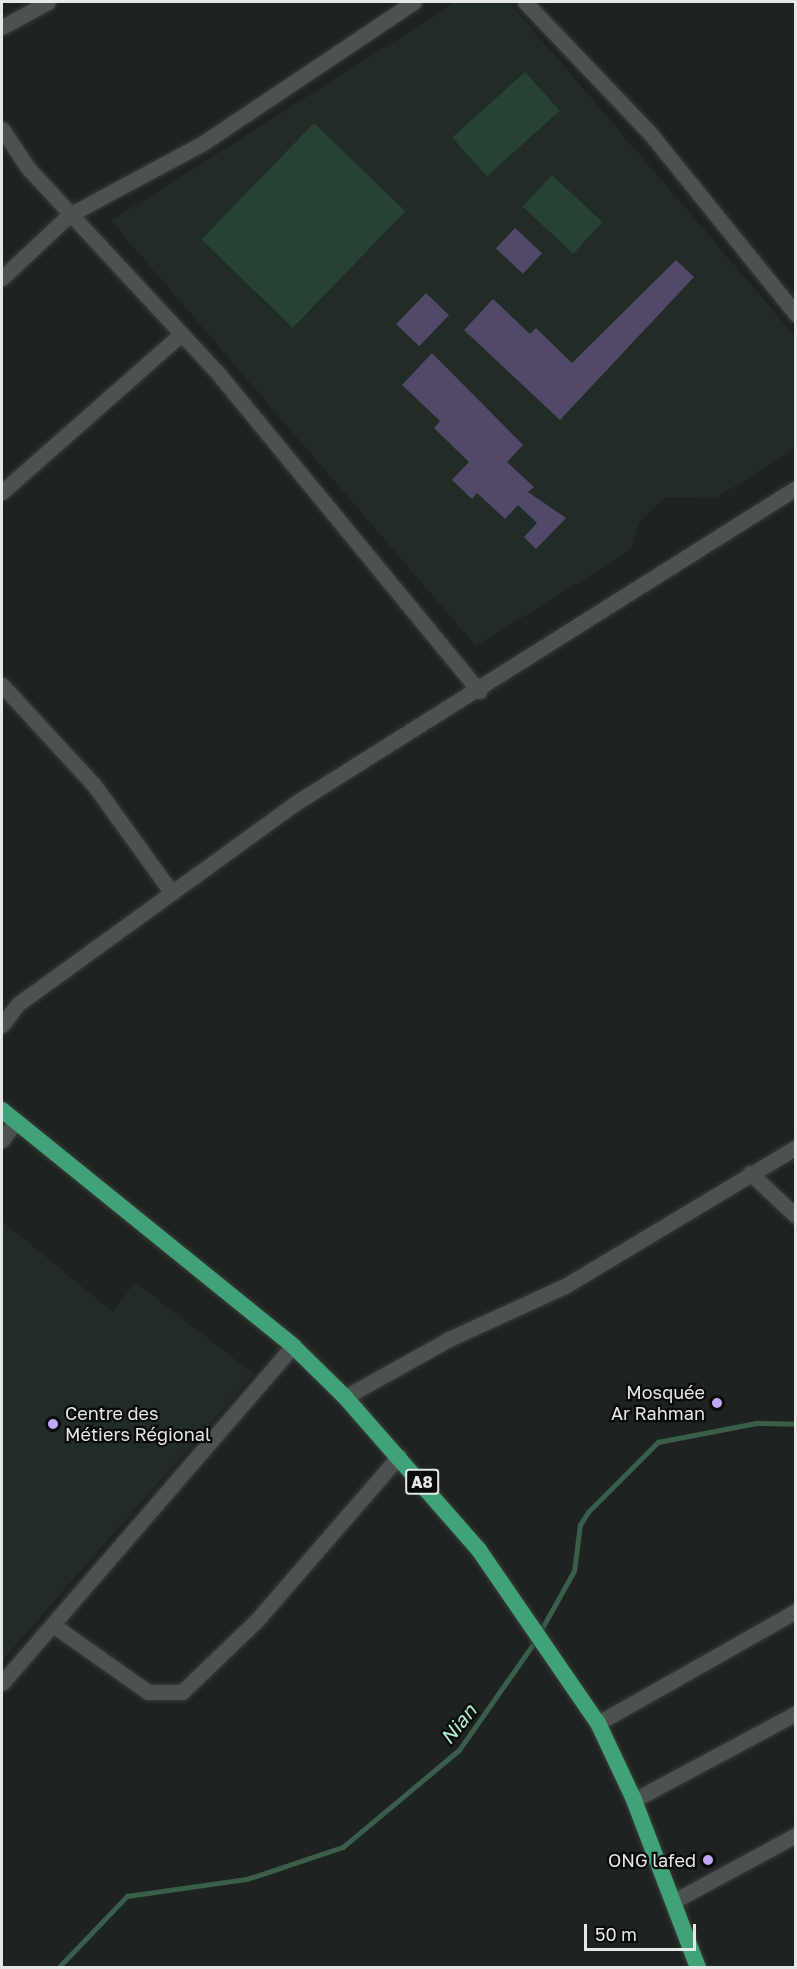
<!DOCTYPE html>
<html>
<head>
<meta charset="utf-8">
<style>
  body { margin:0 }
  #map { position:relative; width:797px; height:1969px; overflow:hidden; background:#1e2220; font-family:"Golos Text",sans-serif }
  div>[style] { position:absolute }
  .built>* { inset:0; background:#222c26 }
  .green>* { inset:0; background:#254232; transform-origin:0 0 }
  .stream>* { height:4.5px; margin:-2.25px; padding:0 2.25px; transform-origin:2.25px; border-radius:2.25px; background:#3b5e4b }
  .building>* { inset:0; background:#524868; transform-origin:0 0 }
  .roads { filter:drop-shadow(0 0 2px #393c3a) drop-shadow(0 0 2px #393c3a) }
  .minor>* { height:15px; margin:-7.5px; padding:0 7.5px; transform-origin:7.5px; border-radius:7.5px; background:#4d514f }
  .primary>* { height:16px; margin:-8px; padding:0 8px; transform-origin:8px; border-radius:8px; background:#40a277 }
  .dots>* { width:16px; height:16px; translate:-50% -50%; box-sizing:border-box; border:3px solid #090b0a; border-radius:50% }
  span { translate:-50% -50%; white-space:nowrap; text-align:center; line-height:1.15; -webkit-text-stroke:4.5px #090b0a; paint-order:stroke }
  .shield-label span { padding:2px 4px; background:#090b0a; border:2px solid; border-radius:4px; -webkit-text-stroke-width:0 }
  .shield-label { font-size:16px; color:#e5e8e6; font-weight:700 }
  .poi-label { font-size:18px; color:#e5e8e6 }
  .right { translate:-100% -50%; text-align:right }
  .left { translate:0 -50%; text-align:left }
  .water-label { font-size:20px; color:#adeec9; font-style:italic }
  .frame { position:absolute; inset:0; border:3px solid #e5e8e6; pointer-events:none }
  .scale { position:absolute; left:584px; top:1924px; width:112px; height:27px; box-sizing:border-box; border:3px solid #e5e8e6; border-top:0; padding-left:8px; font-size:18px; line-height:21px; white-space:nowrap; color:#e5e8e6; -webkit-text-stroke:4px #090b0a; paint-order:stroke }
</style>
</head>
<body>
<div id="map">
  <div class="built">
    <i style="clip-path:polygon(456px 2px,509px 2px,795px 336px,795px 449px,716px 498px,665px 497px,639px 522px,631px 550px,476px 646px,111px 221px)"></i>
    <i style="clip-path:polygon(2px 1221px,113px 1312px,135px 1282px,254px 1374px,2px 1661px)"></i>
  </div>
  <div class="green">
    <i style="left:525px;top:72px;width:52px;height:98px;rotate:48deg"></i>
    <i style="left:314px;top:123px;width:127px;height:162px;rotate:44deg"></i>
    <i style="left:552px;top:175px;width:69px;height:43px;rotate:43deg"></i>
  </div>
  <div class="stream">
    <i style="left:540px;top:1632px;width:70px;rotate:-60.9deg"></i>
    <i style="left:574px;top:1571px;width:46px;rotate:-82.6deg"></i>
    <i style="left:580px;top:1525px;width:15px;rotate:-58deg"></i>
    <i style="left:588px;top:1512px;width:99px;rotate:-45deg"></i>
    <i style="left:658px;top:1442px;width:101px;rotate:-10.9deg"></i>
    <i style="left:757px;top:1423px;width:39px;rotate:1deg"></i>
    <i style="left:58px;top:1968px;width:100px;rotate:-46.2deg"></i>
    <i style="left:127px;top:1896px;width:121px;rotate:-8.1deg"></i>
    <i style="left:247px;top:1879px;width:101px;rotate:-18.4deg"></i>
    <i style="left:343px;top:1847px;width:151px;rotate:-39.9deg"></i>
    <i style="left:459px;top:1750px;width:134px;rotate:-55deg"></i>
  </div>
  <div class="building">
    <i style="left:515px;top:228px;width:37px;height:28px;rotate:43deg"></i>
    <i style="clip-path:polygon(676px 260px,694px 277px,560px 420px,464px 330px,493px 299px,530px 334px,536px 328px,572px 363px)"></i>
    <i style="left:426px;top:293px;width:32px;height:43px;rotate:44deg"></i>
    <i style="clip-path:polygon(432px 353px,523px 445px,507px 462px,534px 487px,528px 492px,566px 518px,536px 549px,524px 537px,537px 523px,518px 505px,505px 519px,477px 493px,472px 499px,452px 480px,469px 462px,434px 428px,440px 421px,402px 385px)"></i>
  </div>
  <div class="roads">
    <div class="minor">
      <i style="left:525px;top:2px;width:180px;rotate:46.4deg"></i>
      <i style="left:649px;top:132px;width:234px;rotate:51.1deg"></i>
      <i style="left:2px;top:27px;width:52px;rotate:-28.5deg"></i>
      <i style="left:2px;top:129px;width:47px;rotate:56.3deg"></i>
      <i style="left:28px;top:168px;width:278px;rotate:47.2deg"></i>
      <i style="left:217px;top:372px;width:413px;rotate:50.6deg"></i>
      <i style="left:2px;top:278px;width:92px;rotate:-43.2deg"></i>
      <i style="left:69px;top:215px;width:152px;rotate:-28.2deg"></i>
      <i style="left:203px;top:143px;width:254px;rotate:-33.8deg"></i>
      <i style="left:2px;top:492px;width:239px;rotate:-41.4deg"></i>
      <i style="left:2px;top:685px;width:136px;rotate:47.4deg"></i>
      <i style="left:94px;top:785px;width:133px;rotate:54.2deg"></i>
      <i style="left:2px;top:1025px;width:26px;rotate:-53deg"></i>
      <i style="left:18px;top:1004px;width:341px;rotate:-35.9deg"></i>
      <i style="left:294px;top:804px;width:593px;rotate:-32.19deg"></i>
      <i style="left:2px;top:1140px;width:24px;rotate:-54deg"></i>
      <i style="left:750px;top:1173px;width:63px;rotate:43.1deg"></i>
      <i style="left:345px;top:1397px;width:119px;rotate:-29.1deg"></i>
      <i style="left:449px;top:1339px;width:128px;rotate:-24.6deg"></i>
      <i style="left:565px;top:1286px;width:270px;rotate:-31deg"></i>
      <i style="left:53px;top:1625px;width:116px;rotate:35.2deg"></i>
      <i style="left:148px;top:1692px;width:34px"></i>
      <i style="left:182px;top:1692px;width:104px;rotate:-43.8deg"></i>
      <i style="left:257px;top:1620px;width:217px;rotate:-49.1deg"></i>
      <i style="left:2px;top:1683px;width:445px;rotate:-49.2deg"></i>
      <i style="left:598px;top:1723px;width:227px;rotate:-29.5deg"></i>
      <i style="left:634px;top:1800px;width:184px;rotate:-28.2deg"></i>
      <i style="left:674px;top:1901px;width:139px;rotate:-28.4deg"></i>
    </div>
    <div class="primary">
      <i style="left:2px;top:1110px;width:375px;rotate:39deg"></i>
      <i style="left:293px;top:1346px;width:73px;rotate:44.4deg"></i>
      <i style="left:345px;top:1397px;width:203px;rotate:48.8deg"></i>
      <i style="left:479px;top:1550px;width:210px;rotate:55.5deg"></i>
      <i style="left:598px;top:1723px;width:85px;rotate:64.9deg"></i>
      <i style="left:634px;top:1800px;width:180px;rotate:69.1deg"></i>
    </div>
  </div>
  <div class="dots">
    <i style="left:717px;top:1403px;background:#c0a8f4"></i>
    <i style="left:53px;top:1424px;background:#c0a8f4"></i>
    <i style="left:708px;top:1860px;background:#c0a8f4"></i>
  </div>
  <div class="shield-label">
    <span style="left:422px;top:1482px">A8</span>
  </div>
  <div class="poi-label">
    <span class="right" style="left:705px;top:1403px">Mosquée<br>Ar Rahman</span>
    <span class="left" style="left:65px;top:1424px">Centre des<br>Métiers Régional</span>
    <span class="right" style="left:696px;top:1860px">ONG lafed</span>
  </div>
  <div class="water-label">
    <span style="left:458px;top:1724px;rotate:-51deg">Nian</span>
  </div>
  <div class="frame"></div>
  <div class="scale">50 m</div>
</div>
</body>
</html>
